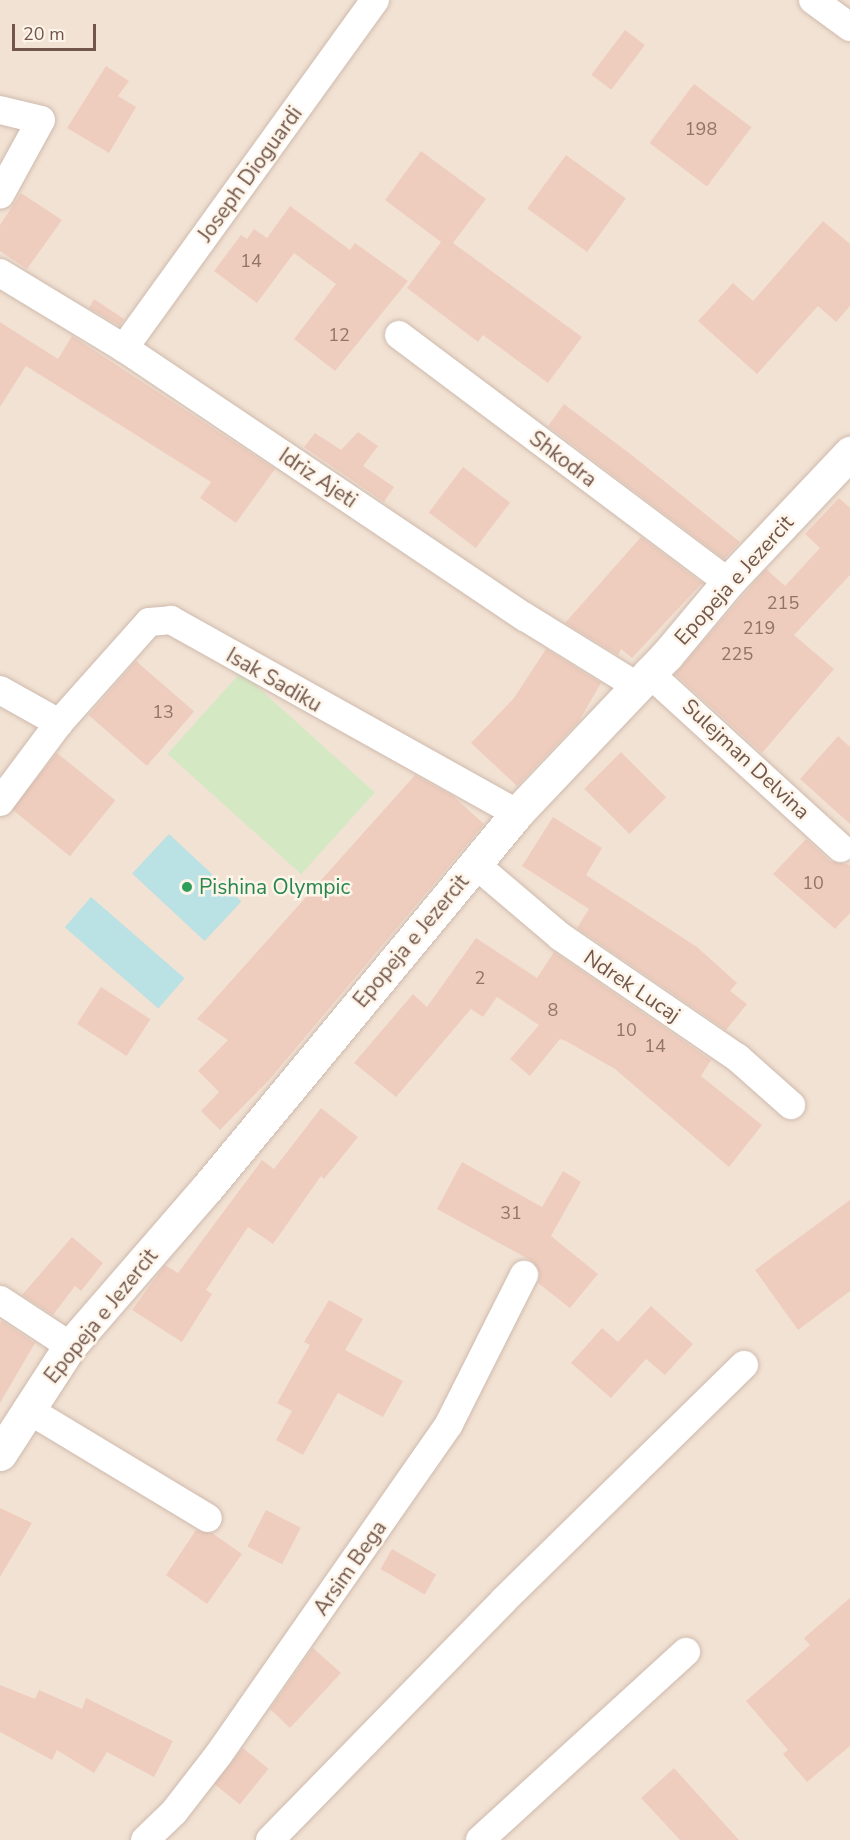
<!DOCTYPE html>
<html>
<head>
<meta charset="utf-8">
<style>
  body { margin:0 }
  #map { position:relative; width:850px; height:1840px; overflow:hidden; background:#fbf0e4; font-family:"Nunito Sans",sans-serif }
  div>[style] { position:absolute }
  .residential>* { inset:0; background:#f2e2d3; transform-origin:0 0 }
  .green>* { inset:0; background:#d5e8c4; transform-origin:0 0 }
  .water>* { inset:0; background:#bae1e3; transform-origin:0 0 }
  .building>* { inset:0; background:#efcdbe; transform-origin:0 0 }
  .roads { filter:drop-shadow(0 0 2px #cebaae) drop-shadow(0 0 2px #cebaae) }
  .minor>* { height:28px; margin:-14px; padding:0 14px; transform-origin:14px; border-radius:14px; background:#fff }
  .secondary>* { height:33px; margin:-16.5px; padding:0 16.5px; transform-origin:16.5px; border-radius:16.5px; background:#fff }
  .dots>* { width:16px; height:16px; translate:-50% -50%; box-sizing:border-box; border:3px solid #fef5ea; border-radius:50% }
  span { translate:-50% -50%; white-space:nowrap; text-align:center; line-height:1.15; -webkit-text-stroke:5px #fef5ea; paint-order:stroke }
  .number-label { font-size:18px; color:#917468 }
  .number-label span { -webkit-text-stroke-width:0 }
  .street-label { font-size:21px; color:#72564b }
  .leisure-label { font-size:21px; color:#27864d }
  .left { translate:0 -50%; text-align:left }
  .scale { position:absolute; left:12px; top:24px; width:84px; height:27px; box-sizing:border-box; border:3px solid #72564b; border-top:0; padding-left:8px; font-size:18px; line-height:21px; white-space:nowrap; color:#72564b; -webkit-text-stroke:4px #fef5ea; paint-order:stroke }
</style>
</head>
<body>
<div id="map">
  <div class="residential">
    <i style="left:0;top:0;width:850px;height:1840px"></i>
  </div>
  <div class="green">
    <i style="left:241px;top:672px;width:180px;height:110px;rotate:42deg"></i>
  </div>
  <div class="water">
    <i style="left:169px;top:834px;width:99px;height:54px;rotate:43deg"></i>
    <i style="left:91px;top:897px;width:124px;height:40px;rotate:41deg"></i>
  </div>
  <div class="building">
    <i style="left:625px;top:30px;width:25px;height:56px;rotate:37deg"></i>
    <i style="clip-path:polygon(106px 66px,129px 81px,118px 96px,136px 107px,109px 153px,67px 128px)"></i>
    <i style="left:694px;top:84px;width:72px;height:74px;rotate:37deg"></i>
    <i style="clip-path:polygon(421px 151px,486px 199px,453px 243px,582px 337px,548px 383px,483px 335px,478px 342px,407px 288px,441px 242px,385px 200px)"></i>
    <i style="left:566px;top:155px;width:74px;height:66px;rotate:36deg"></i>
    <i style="clip-path:polygon(21px 193px,62px 220px,27px 269px,0 251px,0 225px)"></i>
    <i style="clip-path:polygon(290px 206px,350px 250px,355px 243px,408px 281px,335px 371px,294px 339px,336px 284px,294px 253px,257px 303px,214px 271px,241px 235px,247px 239px,254px 229px,267px 238px)"></i>
    <i style="clip-path:polygon(823px 221px,850px 244px,850px 306px,836px 322px,818px 306px,757px 374px,698px 321px,733px 283px,753px 301px)"></i>
    <i style="clip-path:polygon(94px 299px,124px 319px,120px 326px,89px 308px)"></i>
    <i style="clip-path:polygon(0 322px,58px 359px,72px 336px,275px 469px,236px 523px,200px 498px,211px 482px,26px 366px,0 407px)"></i>
    <i style="clip-path:polygon(564px 404px,633px 456px,740px 542px,724px 559px,548px 426px)"></i>
    <i style="clip-path:polygon(358px 432px,378px 446px,363px 466px,394px 487px,384px 502px,304px 447px,315px 433px,341px 450px)"></i>
    <i style="left:463px;top:467px;width:59px;height:57px;rotate:37deg"></i>
    <i style="clip-path:polygon(839px 498px,850px 508px,850px 575px,794px 635px,834px 669px,762px 753px,675px 674px,766px 569px,785px 586px,820px 548px,805px 534px)"></i>
    <i style="clip-path:polygon(641px 537px,702px 583px,632px 658px,621px 649px,618px 655px,565px 623px)"></i>
    <i style="clip-path:polygon(546px 649px,601px 683px,579px 721px,517px 786px,471px 743px,514px 698px)"></i>
    <i style="left:136px;top:661px;width:77px;height:72px;rotate:41deg"></i>
    <i style="clip-path:polygon(838px 736px,850px 747px,850px 824px,800px 779px)"></i>
    <i style="left:621px;top:752px;width:64px;height:52px;rotate:45deg"></i>
    <i style="left:57px;top:753px;width:75px;height:72px;rotate:39deg"></i>
    <i style="clip-path:polygon(415px 775px,453px 796px,484px 824px,269px 1080px,220px 1130px,201px 1111px,219px 1092px,198px 1071px,228px 1040px,197px 1019px)"></i>
    <i style="clip-path:polygon(553px 817px,602px 848px,586px 875px,697px 947px,737px 983px,730px 991px,747px 1004px,726px 1030px,577px 928px,589px 909px,522px 866px)"></i>
    <i style="clip-path:polygon(806px 839px,830px 861px,850px 865px,850px 913px,835px 929px,773px 874px)"></i>
    <i style="clip-path:polygon(476px 938px,537px 978px,554px 952px,705px 1056px,711px 1060px,701px 1076px,762px 1125px,729px 1167px,615px 1069px,566px 1041px,560px 1039px,530px 1076px,510px 1059px,539px 1025px,497px 997px,483px 1017px,471px 1009px,396px 1097px,354px 1063px,413px 994px,427px 1007px)"></i>
    <i style="left:101px;top:987px;width:59px;height:44px;rotate:33deg"></i>
    <i style="clip-path:polygon(321px 1108px,358px 1137px,324px 1179px,321px 1176px,273px 1244px,248px 1227px,206px 1290px,212px 1294px,182px 1342px,132px 1310px,165px 1265px,178px 1273px,262px 1160px,274px 1169px)"></i>
    <i style="clip-path:polygon(462px 1162px,542px 1207px,563px 1171px,581px 1182px,551px 1236px,598px 1274px,570px 1308px,538px 1283px,540px 1273px,532px 1261px,437px 1209px)"></i>
    <i style="clip-path:polygon(850px 1200px,850px 1291px,798px 1330px,755px 1270px)"></i>
    <i style="clip-path:polygon(72px 1237px,103px 1263px,81px 1291px,75px 1286px,53px 1315px,22px 1295px)"></i>
    <i style="clip-path:polygon(329px 1300px,363px 1319px,345px 1350px,403px 1381px,383px 1417px,338px 1393px,303px 1455px,276px 1440px,292px 1411px,277px 1403px,310px 1345px,304px 1342px)"></i>
    <i style="clip-path:polygon(651px 1306px,693px 1344px,665px 1375px,646px 1359px,611px 1398px,571px 1363px,602px 1328px,618px 1342px)"></i>
    <i style="clip-path:polygon(2px 1321px,35px 1343px,0 1403px,0 1323px)"></i>
    <i style="clip-path:polygon(0 1508px,32px 1523px,0 1577px)"></i>
    <i style="left:266px;top:1510px;width:39px;height:41px;rotate:27deg"></i>
    <i style="clip-path:polygon(196px 1530px,212px 1533px,242px 1554px,207px 1604px,166px 1575px)"></i>
    <i style="left:392px;top:1549px;width:51px;height:23px;rotate:30deg"></i>
    <i style="clip-path:polygon(850px 1598px,850px 1746px,807px 1782px,783px 1754px,788px 1750px,746px 1701px,810px 1645px,804px 1638px)"></i>
    <i style="clip-path:polygon(313px 1648px,341px 1673px,290px 1728px,270px 1709px)"></i>
    <i style="clip-path:polygon(0 1685px,35px 1699px,39px 1690px,82px 1709px,86px 1698px,173px 1741px,154px 1777px,107px 1752px,94px 1773px,57px 1750px,52px 1760px,0 1732px)"></i>
    <i style="left:243px;top:1748px;width:33px;height:46px;rotate:39deg"></i>
    <i style="clip-path:polygon(674px 1768px,739px 1840px,680px 1840px,641px 1798px)"></i>
  </div>
  <div class="roads">
    <div class="minor">
      <i style="left:813px;top:0;width:46px;rotate:36.1deg"></i>
      <i style="left:0;top:110px;width:42px;rotate:13.7deg"></i>
      <i style="left:41px;top:120px;width:85px;rotate:118.7deg"></i>
      <i style="left:0;top:273px;width:145px;rotate:31.2deg"></i>
      <i style="left:124px;top:348px;width:483px;rotate:33.9deg"></i>
      <i style="left:525px;top:617px;width:129px;rotate:31.7deg"></i>
      <i style="left:399px;top:335px;width:411px;rotate:36.9deg"></i>
      <i style="left:124px;top:348px;width:429px;rotate:-54.2deg"></i>
      <i style="left:648px;top:672px;width:261px;rotate:42.4deg"></i>
      <i style="left:0;top:690px;width:68px;rotate:29.2deg"></i>
      <i style="left:59px;top:723px;width:135px;rotate:-48.3deg"></i>
      <i style="left:149px;top:622px;width:22px;rotate:-5deg"></i>
      <i style="left:171px;top:620px;width:396px;rotate:29.2deg"></i>
      <i style="left:0;top:802px;width:99px;rotate:-53.2deg"></i>
      <i style="left:476px;top:865px;width:111px;rotate:40.3deg"></i>
      <i style="left:561px;top:937px;width:214px;rotate:34.4deg"></i>
      <i style="left:738px;top:1058px;width:71px;rotate:41.6deg"></i>
      <i style="left:0;top:1300px;width:84px;rotate:33.3deg"></i>
      <i style="left:27px;top:1409px;width:211px;rotate:31.1deg"></i>
      <i style="left:145px;top:1840px;width:40px;rotate:-44deg"></i>
      <i style="left:174px;top:1812px;width:73px;rotate:-52.2deg"></i>
      <i style="left:219px;top:1754px;width:402px;rotate:-55.1deg"></i>
      <i style="left:449px;top:1424px;width:167px;rotate:-63.3deg"></i>
      <i style="left:270px;top:1840px;width:335px;rotate:-45.7deg"></i>
      <i style="left:504px;top:1600px;width:336px;rotate:-44.4deg"></i>
      <i style="left:480px;top:1840px;width:279px;rotate:-42.4deg"></i>
    </div>
    <div class="secondary">
      <i style="left:0;top:1454px;width:129px;rotate:-57.1deg"></i>
      <i style="left:70px;top:1346px;width:209px;rotate:-49.1deg"></i>
      <i style="left:207px;top:1188px;width:487px;rotate:-50.4deg"></i>
      <i style="left:517px;top:813px;width:218px;rotate:-46.5deg"></i>
      <i style="left:667px;top:655px;width:95px;rotate:-50.1deg"></i>
      <i style="left:728px;top:582px;width:178px;rotate:-46.6deg"></i>
    </div>
  </div>
  <div class="dots">
    <i style="left:187px;top:887px;background:#2e9e5b"></i>
  </div>
  <div class="number-label">
    <span style="left:701px;top:129px">198</span>
    <span style="left:251px;top:261px">14</span>
    <span style="left:339px;top:335px">12</span>
    <span style="left:783px;top:603px">215</span>
    <span style="left:759px;top:628px">219</span>
    <span style="left:737px;top:654px">225</span>
    <span style="left:163px;top:712px">13</span>
    <span style="left:813px;top:883px">10</span>
    <span style="left:480px;top:978px">2</span>
    <span style="left:553px;top:1010px">8</span>
    <span style="left:626px;top:1030px">10</span>
    <span style="left:655px;top:1046px">14</span>
    <span style="left:511px;top:1213px">31</span>
  </div>
  <div class="street-label">
    <span style="left:250px;top:174px;rotate:-54deg">Joseph Dioguardi</span>
    <span style="left:563px;top:459px;rotate:37deg">Shkodra</span>
    <span style="left:318px;top:478px;rotate:34deg">Idriz Ajeti</span>
    <span style="left:734px;top:580px;rotate:-48deg">Epopeja e Jezercit</span>
    <span style="left:274px;top:680px;rotate:30deg">Isak Sadiku</span>
    <span style="left:746px;top:759px;rotate:43deg">Sulejman Delvina</span>
    <span style="left:411px;top:941px;rotate:-50deg">Epopeja e Jezercit</span>
    <span style="left:632px;top:986px;rotate:34deg">Ndrek Lucaj</span>
    <span style="left:101px;top:1316px;rotate:-51deg">Epopeja e Jezercit</span>
    <span style="left:350px;top:1568px;rotate:-55deg">Arsim Bega</span>
  </div>
  <div class="leisure-label">
    <span class="left" style="left:199px;top:887px">Pishina Olympic</span>
  </div>
  <div class="scale">20 m</div>
</div>
</body>
</html>
